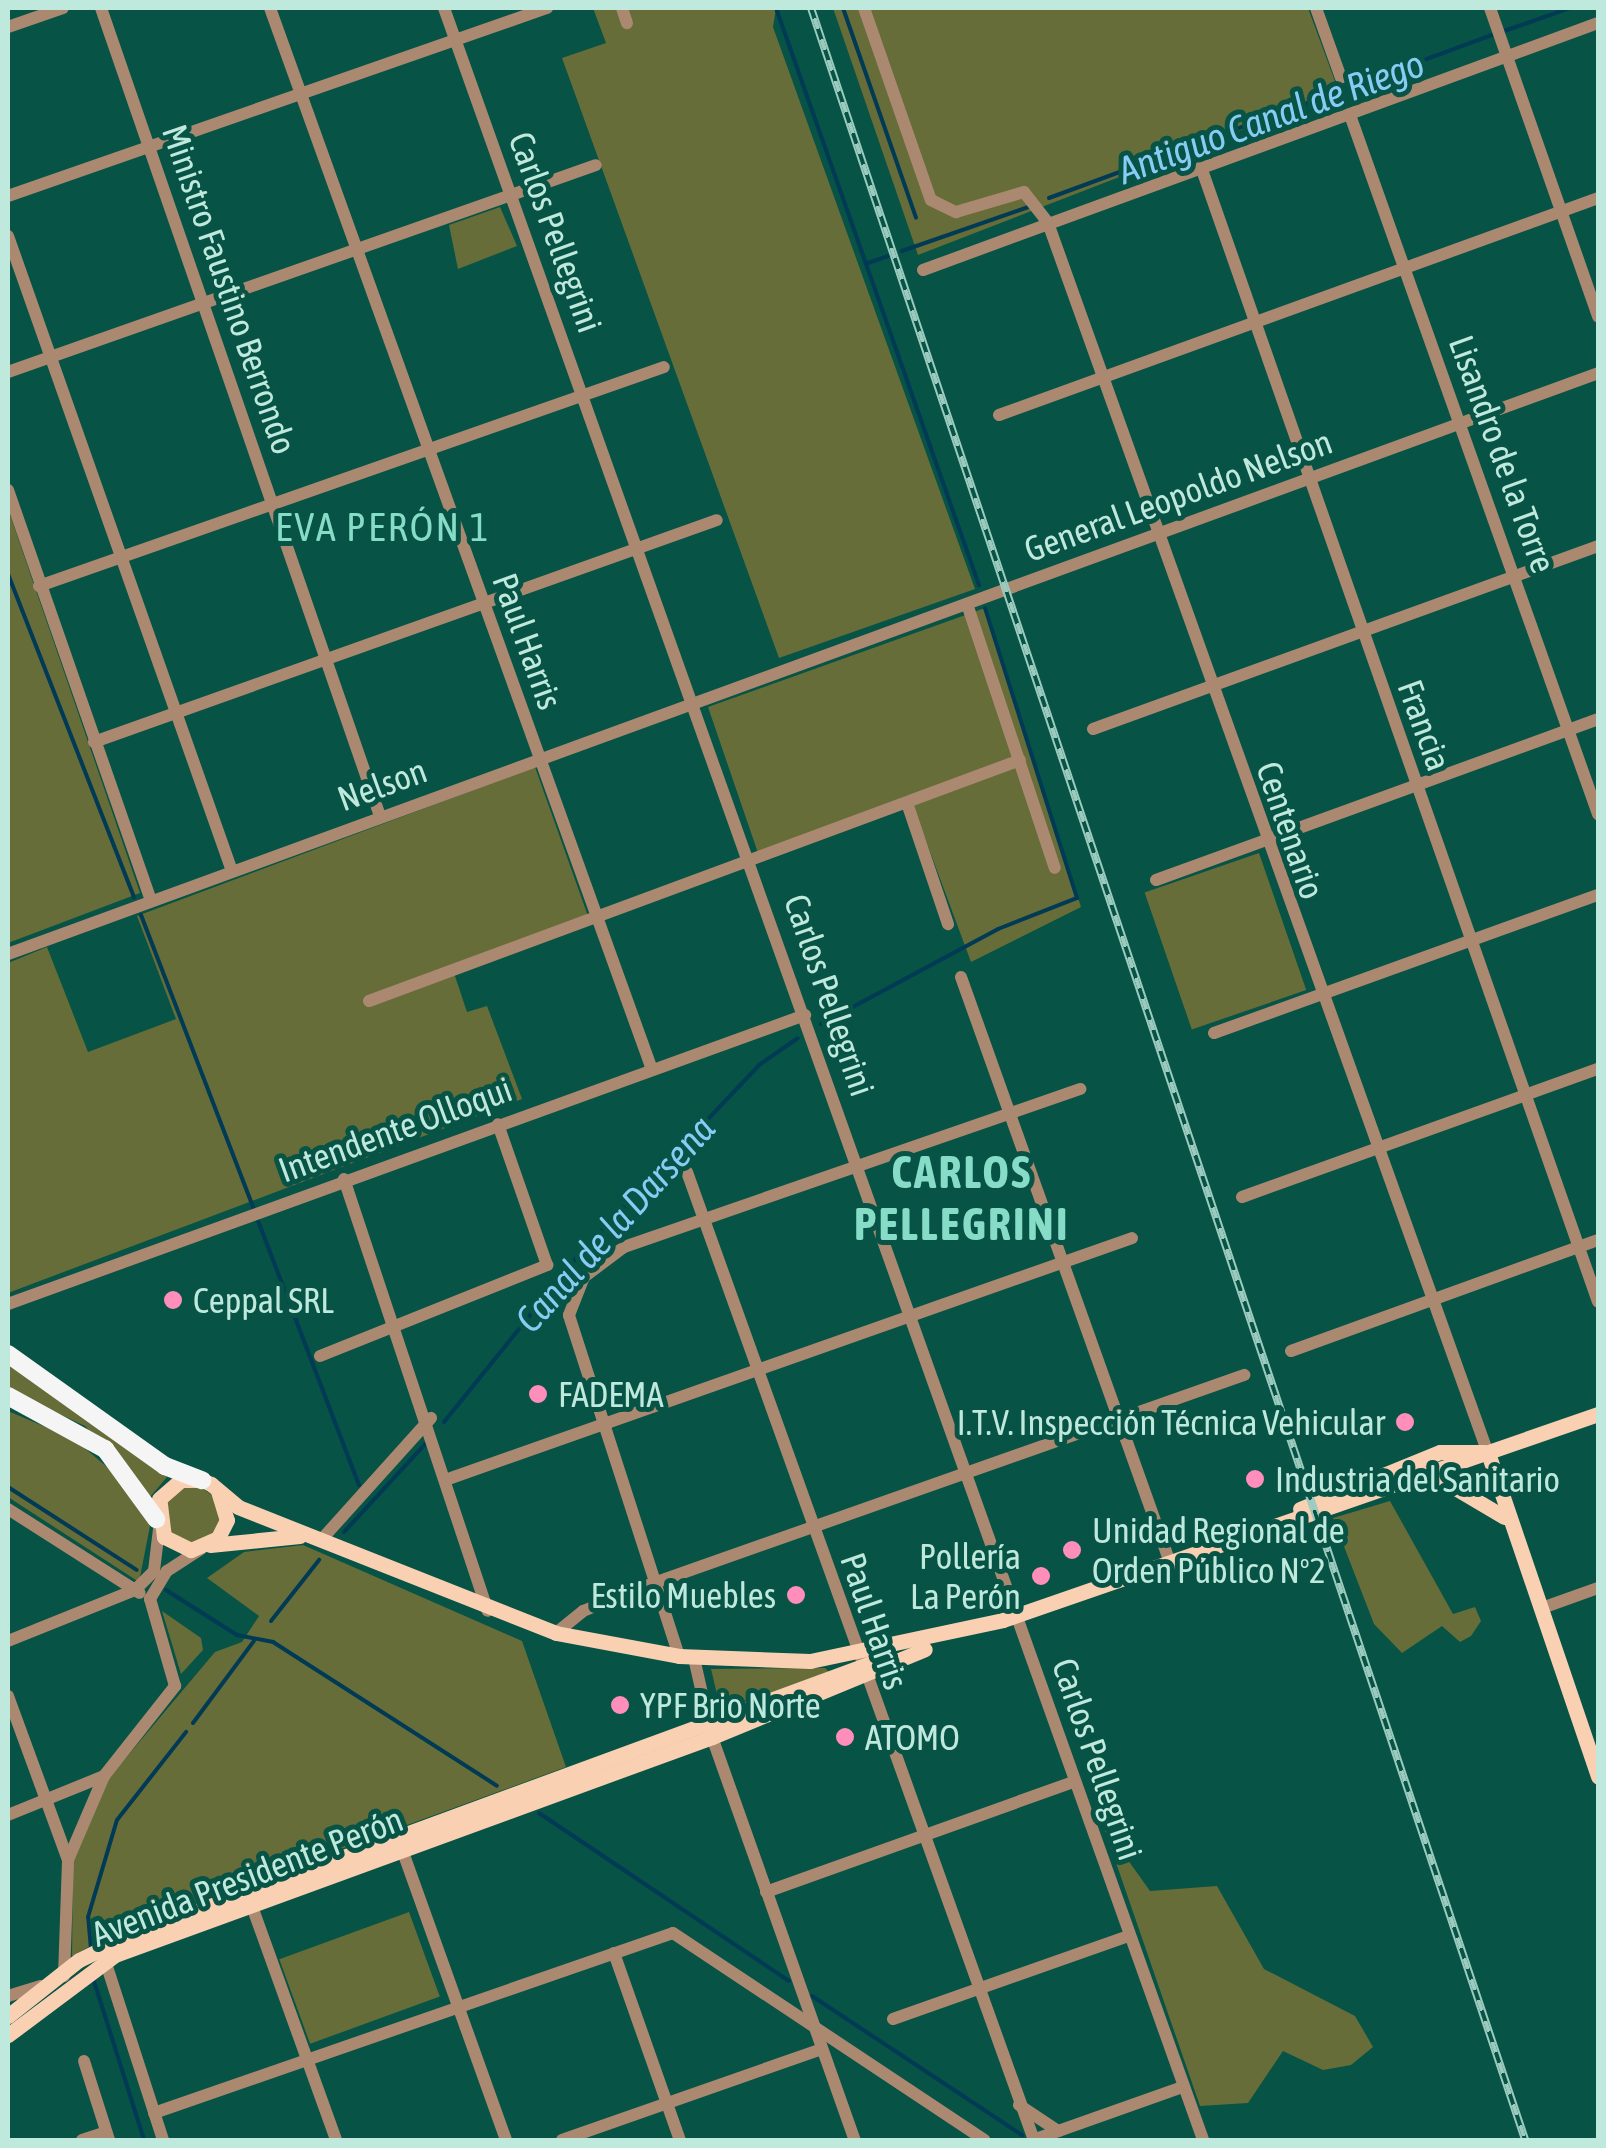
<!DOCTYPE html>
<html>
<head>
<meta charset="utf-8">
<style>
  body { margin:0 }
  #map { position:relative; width:1606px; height:2148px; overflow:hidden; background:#075345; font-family:"Asap Condensed",sans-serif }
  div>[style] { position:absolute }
  .green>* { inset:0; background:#666d39; transform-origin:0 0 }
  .round { border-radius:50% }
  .stream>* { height:4px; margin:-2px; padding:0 2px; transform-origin:2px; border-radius:2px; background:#003a55 }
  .minor>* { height:12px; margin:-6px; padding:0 6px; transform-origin:6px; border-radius:6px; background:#ab8971 }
  .major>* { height:15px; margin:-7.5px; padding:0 7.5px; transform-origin:7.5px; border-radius:7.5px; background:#fad0b3 }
  .highway>* { height:18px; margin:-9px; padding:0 9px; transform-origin:9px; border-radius:9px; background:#f5f5f5 }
  .rail>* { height:8px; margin-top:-4px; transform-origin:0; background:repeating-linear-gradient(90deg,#075345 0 11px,#9bcbbf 0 22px); box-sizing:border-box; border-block:2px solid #9bcbbf }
  .dots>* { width:28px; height:28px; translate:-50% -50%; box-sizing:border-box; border:5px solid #075345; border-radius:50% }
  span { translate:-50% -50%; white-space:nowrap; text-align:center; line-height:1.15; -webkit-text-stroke:10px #075345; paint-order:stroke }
  .street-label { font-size:35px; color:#c0e9dd }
  .poi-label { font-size:35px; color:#c0e9dd }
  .left { translate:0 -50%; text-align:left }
  .right { translate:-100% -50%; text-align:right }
  .water-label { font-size:38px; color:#88ccf5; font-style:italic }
  .quarter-label { font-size:40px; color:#86dcc6; letter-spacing:2.5px }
  .district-label { font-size:45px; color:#86dcc6; font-weight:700; letter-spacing:2.5px }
  .frame { position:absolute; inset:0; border:10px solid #c0e9dd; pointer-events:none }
</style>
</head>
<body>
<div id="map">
  <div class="green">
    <i style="clip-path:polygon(593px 8px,776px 8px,773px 27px,975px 589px,779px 658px,562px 58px,606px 43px)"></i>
    <i style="clip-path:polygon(833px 8px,1308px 8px,1339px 92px,918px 255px)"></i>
    <i style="clip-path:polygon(500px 207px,517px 246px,458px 269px,449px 225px)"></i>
    <i style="clip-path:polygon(8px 509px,140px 893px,8px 943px)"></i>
    <i style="clip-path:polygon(985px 608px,1081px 907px,971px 962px,909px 795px,758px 853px,708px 707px)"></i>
    <i style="clip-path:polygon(535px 767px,589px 919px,453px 970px,467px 1012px,487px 1006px,522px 1099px,8px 1293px,8px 963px,47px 947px,88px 1052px,176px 1019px,137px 916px)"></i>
    <i style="left:1259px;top:853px;width:145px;height:121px;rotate:71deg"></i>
    <i style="clip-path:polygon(8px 1363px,95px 1420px,167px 1477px,150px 1497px,85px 1426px,8px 1390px)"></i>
    <i style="clip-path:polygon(8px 1411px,74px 1439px,119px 1477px,150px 1526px,139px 1582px,8px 1497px)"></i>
    <i class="round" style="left:164px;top:1487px;width:56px;height:56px"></i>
    <i style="clip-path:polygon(1390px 1501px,1453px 1614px,1475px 1607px,1481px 1621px,1471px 1636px,1460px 1642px,1442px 1626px,1402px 1653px,1374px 1624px,1333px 1518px)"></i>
    <i style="clip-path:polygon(303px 1545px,522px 1641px,566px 1767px,124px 1928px,72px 1956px,73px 1862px,109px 1778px,215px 1652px,242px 1642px,259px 1616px,207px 1578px,244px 1552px)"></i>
    <i style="clip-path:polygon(162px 1611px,201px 1638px,203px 1650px,181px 1674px)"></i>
    <i style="clip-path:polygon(711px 1669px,825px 1668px,829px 1672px,721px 1711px)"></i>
    <i style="clip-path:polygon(1103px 1825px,1150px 1891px,1217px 1886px,1264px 1969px,1355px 2016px,1373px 2047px,1351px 2065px,1323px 2070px,1283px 2051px,1248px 2103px,1200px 2106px)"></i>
    <i style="left:409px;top:1912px;width:90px;height:138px;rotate:70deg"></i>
  </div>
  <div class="stream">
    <i style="left:776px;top:8px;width:612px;rotate:70.62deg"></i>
    <i style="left:843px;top:8px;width:222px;rotate:70.8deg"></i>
    <i style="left:1504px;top:31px;width:70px;rotate:-19.2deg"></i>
    <i style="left:1049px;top:198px;width:473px;rotate:-20.2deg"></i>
    <i style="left:902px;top:251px;width:133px;rotate:-19.2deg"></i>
    <i style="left:868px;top:263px;width:21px;rotate:-19deg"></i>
    <i style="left:8px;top:574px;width:347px;rotate:68.7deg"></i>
    <i style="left:141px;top:915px;width:313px;rotate:69deg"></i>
    <i style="left:821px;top:1024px;width:201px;rotate:-28.2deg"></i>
    <i style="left:998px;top:929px;width:85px;rotate:-21.4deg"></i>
    <i style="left:1077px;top:898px;width:304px;rotate:-107.6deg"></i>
    <i style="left:257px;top:1218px;width:286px;rotate:69.1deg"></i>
    <i style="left:444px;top:1422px;width:212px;rotate:-51.1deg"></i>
    <i style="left:577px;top:1257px;width:265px;rotate:-46.5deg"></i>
    <i style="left:759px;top:1065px;width:47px;rotate:-34.7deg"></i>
    <i style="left:8px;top:1487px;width:153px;rotate:32.8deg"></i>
    <i style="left:344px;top:1532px;width:121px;rotate:-47.3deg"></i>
    <i style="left:166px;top:1590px;width:84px;rotate:32.4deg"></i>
    <i style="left:237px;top:1635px;width:37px;rotate:11deg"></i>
    <i style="left:273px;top:1642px;width:266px;rotate:32.7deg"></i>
    <i style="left:271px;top:1621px;width:78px;rotate:-51.8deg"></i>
    <i style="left:193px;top:1723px;width:102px;rotate:-53.4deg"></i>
    <i style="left:539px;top:1813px;width:301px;rotate:33.9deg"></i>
    <i style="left:91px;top:1949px;width:32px;rotate:-95deg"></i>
    <i style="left:88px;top:1917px;width:101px;rotate:-73.4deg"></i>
    <i style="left:117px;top:1820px;width:112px;rotate:-51.9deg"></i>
    <i style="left:93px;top:1978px;width:170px;rotate:72.5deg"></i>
    <i style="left:812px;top:1996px;width:252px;rotate:33.5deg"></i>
  </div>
  <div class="minor">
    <i style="left:101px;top:8px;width:855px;rotate:70.95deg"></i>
    <i style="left:270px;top:8px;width:1125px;rotate:70.21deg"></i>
    <i style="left:444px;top:8px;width:2263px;rotate:70.4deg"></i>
    <i style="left:622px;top:8px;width:16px;rotate:72deg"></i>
    <i style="left:864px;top:8px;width:203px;rotate:70.8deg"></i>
    <i style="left:931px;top:200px;width:28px;rotate:26deg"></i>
    <i style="left:956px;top:212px;width:71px;rotate:-16.4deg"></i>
    <i style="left:1024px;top:192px;width:39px;rotate:52deg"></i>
    <i style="left:1048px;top:223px;width:1306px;rotate:70.32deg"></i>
    <i style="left:1316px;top:8px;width:74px;rotate:70.3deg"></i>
    <i style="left:1490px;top:8px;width:327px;rotate:70.7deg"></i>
    <i style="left:8px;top:27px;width:58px;rotate:-19.1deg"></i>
    <i style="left:1350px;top:115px;width:742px;rotate:70.47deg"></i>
    <i style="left:1201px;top:167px;width:1202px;rotate:70.72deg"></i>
    <i style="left:8px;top:196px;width:571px;rotate:-19.23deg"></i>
    <i style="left:8px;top:236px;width:673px;rotate:70.57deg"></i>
    <i style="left:923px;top:270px;width:719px;rotate:-20.1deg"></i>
    <i style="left:8px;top:372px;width:623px;rotate:-19.39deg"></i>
    <i style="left:999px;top:415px;width:637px;rotate:-19.91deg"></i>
    <i style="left:8px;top:490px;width:435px;rotate:70.8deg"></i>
    <i style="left:39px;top:586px;width:662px;rotate:-19.31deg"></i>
    <i style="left:967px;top:604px;width:278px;rotate:71.6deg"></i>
    <i style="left:1093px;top:729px;width:537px;rotate:-19.92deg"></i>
    <i style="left:94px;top:742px;width:661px;rotate:-19.61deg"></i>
    <i style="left:907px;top:803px;width:128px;rotate:71.3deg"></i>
    <i style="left:1156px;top:880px;width:470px;rotate:-20deg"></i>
    <i style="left:8px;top:954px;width:1693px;rotate:-20.07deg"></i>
    <i style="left:961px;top:977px;width:619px;rotate:70.36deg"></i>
    <i style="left:369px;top:1001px;width:694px;rotate:-20.31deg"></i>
    <i style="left:1214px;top:1033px;width:408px;rotate:-19.8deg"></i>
    <i style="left:687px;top:1172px;width:1028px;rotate:70.28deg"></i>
    <i style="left:344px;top:1179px;width:455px;rotate:71.6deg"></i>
    <i style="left:1242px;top:1197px;width:378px;rotate:-19.8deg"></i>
    <i style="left:8px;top:1304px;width:848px;rotate:-19.93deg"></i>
    <i style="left:1291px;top:1351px;width:326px;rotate:-19.9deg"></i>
    <i style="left:320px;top:1356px;width:245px;rotate:-21.8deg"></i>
    <i style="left:547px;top:1265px;width:149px;rotate:-109.2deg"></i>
    <i style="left:451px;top:1478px;width:722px;rotate:-19.41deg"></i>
    <i style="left:8px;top:1509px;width:156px;rotate:32.5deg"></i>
    <i style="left:322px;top:1539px;width:163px;rotate:-48deg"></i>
    <i style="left:1542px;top:1608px;width:59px;rotate:-19.7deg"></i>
    <i style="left:556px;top:1633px;width:35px;rotate:-39deg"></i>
    <i style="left:583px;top:1611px;width:76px;rotate:-21.5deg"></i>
    <i style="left:654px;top:1583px;width:626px;rotate:-19.42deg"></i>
    <i style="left:8px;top:1641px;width:137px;rotate:-21.9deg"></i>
    <i style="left:135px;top:1590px;width:27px;rotate:-45deg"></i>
    <i style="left:154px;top:1571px;width:42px;rotate:-83.2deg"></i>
    <i style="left:679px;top:1656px;width:358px;rotate:-107.9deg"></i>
    <i style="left:569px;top:1315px;width:41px;rotate:-68.5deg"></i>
    <i style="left:584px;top:1277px;width:50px;rotate:-36.9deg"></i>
    <i style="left:624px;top:1247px;width:483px;rotate:-19.1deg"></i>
    <i style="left:694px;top:1658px;width:81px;rotate:77.2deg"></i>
    <i style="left:712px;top:1737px;width:428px;rotate:70.5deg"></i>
    <i style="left:8px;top:1696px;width:175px;rotate:69.9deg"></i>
    <i style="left:8px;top:1815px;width:104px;rotate:-22.1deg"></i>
    <i style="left:399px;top:1841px;width:318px;rotate:70.3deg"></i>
    <i style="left:766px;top:1892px;width:326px;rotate:-19.7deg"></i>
    <i style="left:249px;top:1898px;width:257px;rotate:70.2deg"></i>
    <i style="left:614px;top:1953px;width:198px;rotate:70.6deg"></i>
    <i style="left:103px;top:1954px;width:195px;rotate:72.1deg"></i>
    <i style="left:64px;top:1976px;width:116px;rotate:-88deg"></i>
    <i style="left:68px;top:1860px;width:91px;rotate:-66.8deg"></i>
    <i style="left:104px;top:1776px;width:115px;rotate:-51.7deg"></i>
    <i style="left:175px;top:1686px;width:91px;rotate:-106deg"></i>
    <i style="left:150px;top:1599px;width:33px;rotate:-59deg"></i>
    <i style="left:167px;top:1571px;width:40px;rotate:-32.9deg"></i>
    <i style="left:8px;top:1996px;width:34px;rotate:-17deg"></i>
    <i style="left:893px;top:2019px;width:250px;rotate:-19.4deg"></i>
    <i style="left:84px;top:2061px;width:83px;rotate:72.4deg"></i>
    <i style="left:1019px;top:2105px;width:47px;rotate:33.7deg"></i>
    <i style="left:154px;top:2113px;width:549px;rotate:-19.13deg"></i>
    <i style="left:673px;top:1933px;width:374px;rotate:33.6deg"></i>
    <i style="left:82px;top:2140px;width:25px;rotate:-18deg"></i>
    <i style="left:562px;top:2140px;width:275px;rotate:-19.3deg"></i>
    <i style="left:1033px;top:2140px;width:159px;rotate:-19.5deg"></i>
  </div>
  <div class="major">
    <i style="left:1488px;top:1453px;width:342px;rotate:71.2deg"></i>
    <i style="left:1430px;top:1473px;width:86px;rotate:30.7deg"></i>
    <i style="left:218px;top:1491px;width:30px;rotate:73deg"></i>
    <i style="left:227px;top:1520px;width:20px;rotate:117deg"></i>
    <i style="left:218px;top:1538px;width:30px;rotate:156deg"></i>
    <i style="left:191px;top:1550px;width:30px;rotate:-154deg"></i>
    <i style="left:164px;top:1537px;width:38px;rotate:-97deg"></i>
    <i style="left:159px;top:1499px;width:29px;rotate:-41deg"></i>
    <i style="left:181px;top:1480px;width:21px"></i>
    <i style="left:202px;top:1480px;width:10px;rotate:24deg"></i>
    <i style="left:211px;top:1484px;width:35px;rotate:40deg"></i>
    <i style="left:238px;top:1507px;width:342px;rotate:21.6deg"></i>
    <i style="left:556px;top:1633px;width:125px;rotate:10.6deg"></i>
    <i style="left:679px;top:1656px;width:131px;rotate:2.2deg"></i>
    <i style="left:810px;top:1661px;width:197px;rotate:-12deg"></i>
    <i style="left:1003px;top:1620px;width:630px;rotate:-19.1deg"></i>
    <i style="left:1300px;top:1509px;width:151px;rotate:-22.2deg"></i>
    <i style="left:1440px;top:1452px;width:44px"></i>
    <i style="left:210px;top:1545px;width:90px;rotate:-5.7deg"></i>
    <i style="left:8px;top:2016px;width:90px;rotate:-38.3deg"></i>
    <i style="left:79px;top:1960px;width:55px;rotate:-26.1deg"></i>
    <i style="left:128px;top:1936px;width:800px;rotate:-20.18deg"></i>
    <i style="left:8px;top:2035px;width:134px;rotate:-36.8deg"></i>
    <i style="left:115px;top:1955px;width:636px;rotate:-20.06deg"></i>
    <i style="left:712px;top:1737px;width:230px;rotate:-22.4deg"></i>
  </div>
  <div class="highway">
    <i style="left:8px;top:1354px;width:193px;rotate:35.5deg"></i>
    <i style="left:165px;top:1466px;width:40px;rotate:21deg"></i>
    <i style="left:8px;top:1396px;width:111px;rotate:28.7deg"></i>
    <i style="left:105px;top:1449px;width:87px;rotate:53.9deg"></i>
  </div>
  <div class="rail">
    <i style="left:811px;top:8px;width:2248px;rotate:71.48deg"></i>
  </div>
  <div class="dots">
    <i style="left:173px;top:1300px;background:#ff8ebb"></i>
    <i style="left:538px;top:1394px;background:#ff8ebb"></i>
    <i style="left:1405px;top:1422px;background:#ff8ebb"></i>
    <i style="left:1255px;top:1479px;background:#ff8ebb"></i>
    <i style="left:1072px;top:1550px;background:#ff8ebb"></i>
    <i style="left:1041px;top:1576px;background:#ff8ebb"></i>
    <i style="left:796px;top:1595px;background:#ff8ebb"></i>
    <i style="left:620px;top:1705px;background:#ff8ebb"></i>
    <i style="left:845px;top:1737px;background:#ff8ebb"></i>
  </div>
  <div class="street-label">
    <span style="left:556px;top:232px;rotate:70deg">Carlos Pellegrini</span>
    <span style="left:230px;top:289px;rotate:71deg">Ministro Faustino Berrondo</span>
    <span style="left:1503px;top:454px;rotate:70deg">Lisandro de la Torre</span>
    <span style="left:1178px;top:495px;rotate:-20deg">General Leopoldo Nelson</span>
    <span style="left:528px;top:641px;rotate:70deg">Paul Harris</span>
    <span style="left:1425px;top:725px;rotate:70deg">Francia</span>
    <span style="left:382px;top:784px;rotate:-20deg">Nelson</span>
    <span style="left:1291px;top:830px;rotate:71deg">Centenario</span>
    <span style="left:830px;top:995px;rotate:71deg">Carlos Pellegrini</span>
    <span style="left:395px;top:1129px;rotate:-20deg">Intendente Olloqui</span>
    <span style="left:875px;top:1621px;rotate:71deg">Paul Harris</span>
    <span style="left:1098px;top:1759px;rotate:71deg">Carlos Pellegrini</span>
    <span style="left:247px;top:1876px;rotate:-21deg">Avenida Presidente Perón</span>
  </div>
  <div class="poi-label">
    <span class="left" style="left:193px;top:1300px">Ceppal SRL</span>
    <span class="left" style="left:558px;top:1394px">FADEMA</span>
    <span class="right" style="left:1385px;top:1422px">I.T.V. Inspección Técnica Vehicular</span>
    <span class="left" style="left:1275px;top:1479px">Industria del Sanitario</span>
    <span class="left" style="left:1092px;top:1550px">Unidad Regional de<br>Orden Público Nº2</span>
    <span class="right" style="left:1021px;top:1576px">Pollería<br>La Perón</span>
    <span class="right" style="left:776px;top:1595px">Estilo Muebles</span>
    <span class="left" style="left:640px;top:1705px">YPF Brio Norte</span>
    <span class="left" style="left:865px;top:1737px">ATOMO</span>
  </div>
  <div class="water-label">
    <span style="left:1271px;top:117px;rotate:-20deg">Antiguo Canal de Riego</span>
    <span style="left:615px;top:1224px;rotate:-48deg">Canal de la Darsena</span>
  </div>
  <div class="quarter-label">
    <span style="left:383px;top:527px">EVA PERÓN 1</span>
  </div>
  <div class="district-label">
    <span style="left:962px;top:1199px">CARLOS<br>PELLEGRINI</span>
  </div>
  <div class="frame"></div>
</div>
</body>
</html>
